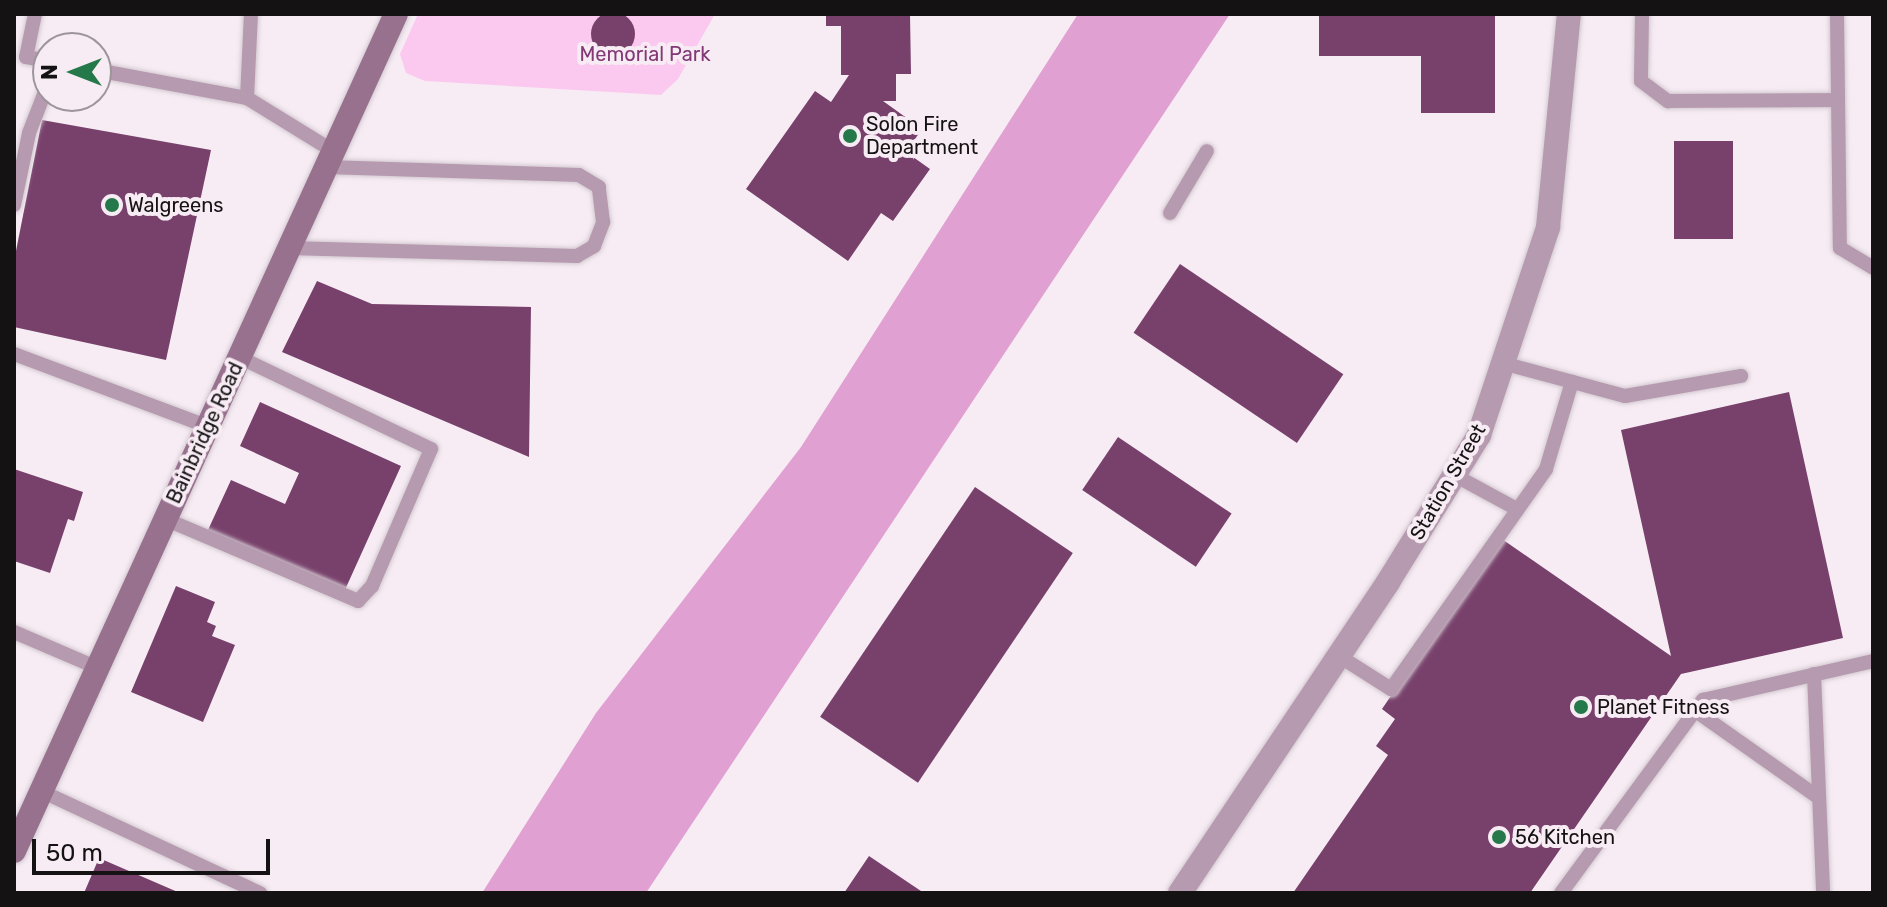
<!DOCTYPE html>
<html>
<head>
<meta charset="utf-8">
<style>
  body { margin:0 }
  #map { position:relative; width:1887px; height:907px; overflow:hidden; background:#f7ecf4; font-family:Rubik,sans-serif }
  div>[style] { position:absolute }
  .green>* { inset:0; background:#fbc9ef }
  .forest>* { inset:0; background:#e0a1d2 }
  .building>* { inset:0; background:#78416c; transform-origin:0 0 }
  .round { border-radius:50% }
  .roads { filter:drop-shadow(0 0 2px #d3c9d0) drop-shadow(0 0 2px #d3c9d0) }
  .lane>* { height:14px; margin:-7px; padding:0 7px; transform-origin:7px; border-radius:7px; background:#b69aaf }
  .street>* { height:24px; margin:-12px; padding:0 12px; transform-origin:12px; border-radius:12px; background:#b69aaf }
  .secondary>* { height:24px; margin:-12px; padding:0 12px; transform-origin:12px; border-radius:12px; background:#98718f }
  .dots>* { width:22px; height:22px; translate:-50% -50%; box-sizing:border-box; border:4px solid #f7ecf4; border-radius:50% }
  span { translate:-50% -50%; white-space:nowrap; text-align:center; line-height:1.15; -webkit-text-stroke:8px #f7ecf4; paint-order:stroke }
  .park-label { font-size:20px; color:#813874 }
  .poi-label { font-size:20px; color:#151214 }
  .left { translate:0 -50%; text-align:left }
  .street-label { font-size:20px; color:#151214 }
  .frame { position:absolute; inset:0; border:16px solid #151214; pointer-events:none }
  .north { position:absolute; left:32px; top:32px; width:80px; height:80px; box-sizing:border-box; background:#f7ecf4; border:2px solid #9d959a; border-radius:50%; rotate:270deg; font-size:22px; font-weight:700; line-height:32px; text-align:center; color:#151214 }
  .north::after { content:''; display:block; margin:auto; width:28px; height:36px; background:#25784a; clip-path:polygon(50% 0,100% 100%,50% 72%,0 100%) }
  .scale { position:absolute; left:32px; top:839px; width:238px; height:36px; box-sizing:border-box; border:4px solid #151214; border-top:0; padding-left:10px; font-size:24px; line-height:28px; white-space:nowrap; color:#151214; -webkit-text-stroke:6px #f7ecf4; paint-order:stroke }
</style>
</head>
<body>
<div id="map">
  <div class="green">
    <i style="clip-path:polygon(418px 14px,715px 14px,678px 79px,661px 95px,425px 81px,406px 73px,400px 54px)"></i>
  </div>
  <div class="forest">
    <i style="clip-path:polygon(1078px 14px,1230px 14px,646px 893px,482px 893px,596px 713px,801px 447px)"></i>
  </div>
  <div class="building">
    <i class="round" style="left:591px;top:12px;width:44px;height:44px"></i>
    <i style="clip-path:polygon(826px 14px,910px 14px,911px 74px,896px 74px,896px 101px,883px 101px,922px 129px,906px 152px,930px 169px,893px 221px,881px 213px,848px 261px,746px 189px,815px 91px,831px 102px,849px 75px,841px 75px,841px 26px,826px 26px)"></i>
    <i style="clip-path:polygon(1319px 14px,1495px 14px,1495px 113px,1421px 113px,1421px 56px,1319px 56px)"></i>
    <i style="clip-path:polygon(42px 120px,211px 150px,166px 360px,14px 327px,14px 261px)"></i>
    <i style="left:1674px;top:141px;width:59px;height:98px"></i>
    <i style="left:1180px;top:264px;width:197px;height:83px;rotate:34deg"></i>
    <i style="clip-path:polygon(317px 281px,372px 304px,531px 307px,529px 457px,282px 352px)"></i>
    <i style="clip-path:polygon(1789px 392px,1843px 638px,1681px 674px,1530px 893px,1293px 893px,1388px 755px,1376px 746px,1395px 719px,1382px 709px,1499px 537px,1671px 656px,1621px 430px)"></i>
    <i style="clip-path:polygon(260px 402px,401px 466px,344px 592px,208px 530px,231px 480px,285px 504px,299px 473px,240px 446px)"></i>
    <i style="left:1118px;top:437px;width:137px;height:64px;rotate:34deg"></i>
    <i style="clip-path:polygon(14px 469px,83px 492px,74px 521px,68px 519px,50px 573px,14px 561px)"></i>
    <i style="left:975px;top:487px;width:118px;height:277px;rotate:34deg"></i>
    <i style="clip-path:polygon(176px 586px,215px 602px,207px 622px,216px 626px,212px 636px,235px 645px,203px 722px,131px 692px)"></i>
    <i style="clip-path:polygon(869px 856px,912px 885px,924px 893px,844px 893px)"></i>
    <i style="clip-path:polygon(99px 858px,180px 893px,84px 893px)"></i>
  </div>
  <div class="roads">
    <div class="lane">
      <i style="left:35px;top:14px;width:44px;rotate:101.8deg"></i>
      <i style="left:26px;top:57px;width:22px;rotate:10deg"></i>
      <i style="left:1642px;top:14px;width:67px;rotate:90.9deg"></i>
      <i style="left:1641px;top:81px;width:34px;rotate:37deg"></i>
      <i style="left:1668px;top:101px;width:170px;rotate:-0.3deg"></i>
      <i style="left:1837px;top:14px;width:234px;rotate:89.3deg"></i>
      <i style="left:1840px;top:248px;width:39px;rotate:31deg"></i>
      <i style="left:96px;top:70px;width:154px;rotate:10.5deg"></i>
      <i style="left:247px;top:98px;width:101px;rotate:31.6deg"></i>
      <i style="left:247px;top:98px;width:84px;rotate:-87.3deg"></i>
      <i style="left:14px;top:205px;width:74px;rotate:-78.2deg"></i>
      <i style="left:29px;top:133px;width:53px;rotate:-68.8deg"></i>
      <i style="left:1170px;top:213px;width:72px;rotate:-59.2deg"></i>
      <i style="left:289px;top:248px;width:288px;rotate:1.6deg"></i>
      <i style="left:577px;top:256px;width:20px;rotate:-30deg"></i>
      <i style="left:594px;top:246px;width:26px;rotate:-69deg"></i>
      <i style="left:603px;top:222px;width:35px;rotate:-97deg"></i>
      <i style="left:599px;top:187px;width:23px;rotate:-149deg"></i>
      <i style="left:579px;top:175px;width:253px;rotate:-178.2deg"></i>
      <i style="left:14px;top:354px;width:206px;rotate:20.5deg"></i>
      <i style="left:1506px;top:364px;width:123px;rotate:15.1deg"></i>
      <i style="left:1625px;top:396px;width:118px;rotate:-9.8deg"></i>
      <i style="left:1454px;top:475px;width:72px;rotate:28.4deg"></i>
      <i style="left:165px;top:519px;width:210px;rotate:23deg"></i>
      <i style="left:358px;top:601px;width:21px;rotate:-47deg"></i>
      <i style="left:372px;top:586px;width:149px;rotate:-66.7deg"></i>
      <i style="left:431px;top:449px;width:213px;rotate:-154.4deg"></i>
      <i style="left:14px;top:632px;width:91px;rotate:23.2deg"></i>
      <i style="left:1339px;top:656px;width:62px;rotate:32.4deg"></i>
      <i style="left:1391px;top:689px;width:269px;rotate:-54.8deg"></i>
      <i style="left:1546px;top:469px;width:91px;rotate:-73.4deg"></i>
      <i style="left:1814px;top:674px;width:219px;rotate:87.6deg"></i>
      <i style="left:1693px;top:709px;width:154px;rotate:35.2deg"></i>
      <i style="left:41px;top:791px;width:242px;rotate:25deg"></i>
      <i style="left:1561px;top:893px;width:240px;rotate:-53.7deg"></i>
      <i style="left:1703px;top:700px;width:174px;rotate:-12.9deg"></i>
    </div>
    <div class="street">
      <i style="left:1180px;top:893px;width:374px;rotate:-56.2deg"></i>
      <i style="left:1388px;top:582px;width:173px;rotate:-58.2deg"></i>
      <i style="left:1479px;top:435px;width:219px;rotate:-71.6deg"></i>
      <i style="left:1548px;top:227px;width:214px;rotate:-84.4deg"></i>
    </div>
    <div class="secondary">
      <i style="left:14px;top:851px;width:920px;rotate:-65.47deg"></i>
    </div>
  </div>
  <div class="dots">
    <i style="left:850px;top:136px;background:#25784a"></i>
    <i style="left:112px;top:205px;background:#25784a"></i>
    <i style="left:1581px;top:707px;background:#25784a"></i>
    <i style="left:1499px;top:837px;background:#25784a"></i>
  </div>
  <div class="park-label">
    <span style="left:645px;top:54px">Memorial Park</span>
  </div>
  <div class="poi-label">
    <span class="left" style="left:866px;top:136px">Solon Fire<br>Department</span>
    <span class="left" style="left:128px;top:205px">Walgreens</span>
    <span class="left" style="left:1597px;top:707px">Planet Fitness</span>
    <span class="left" style="left:1515px;top:837px">56 Kitchen</span>
  </div>
  <div class="street-label">
    <span style="left:205px;top:433px;rotate:-65deg">Bainbridge Road</span>
    <span style="left:1448px;top:482px;rotate:-60deg">Station Street</span>
  </div>
  <div class="frame"></div>
  <div class="north">N</div>
  <div class="scale">50 m</div>
</div>
</body>
</html>
